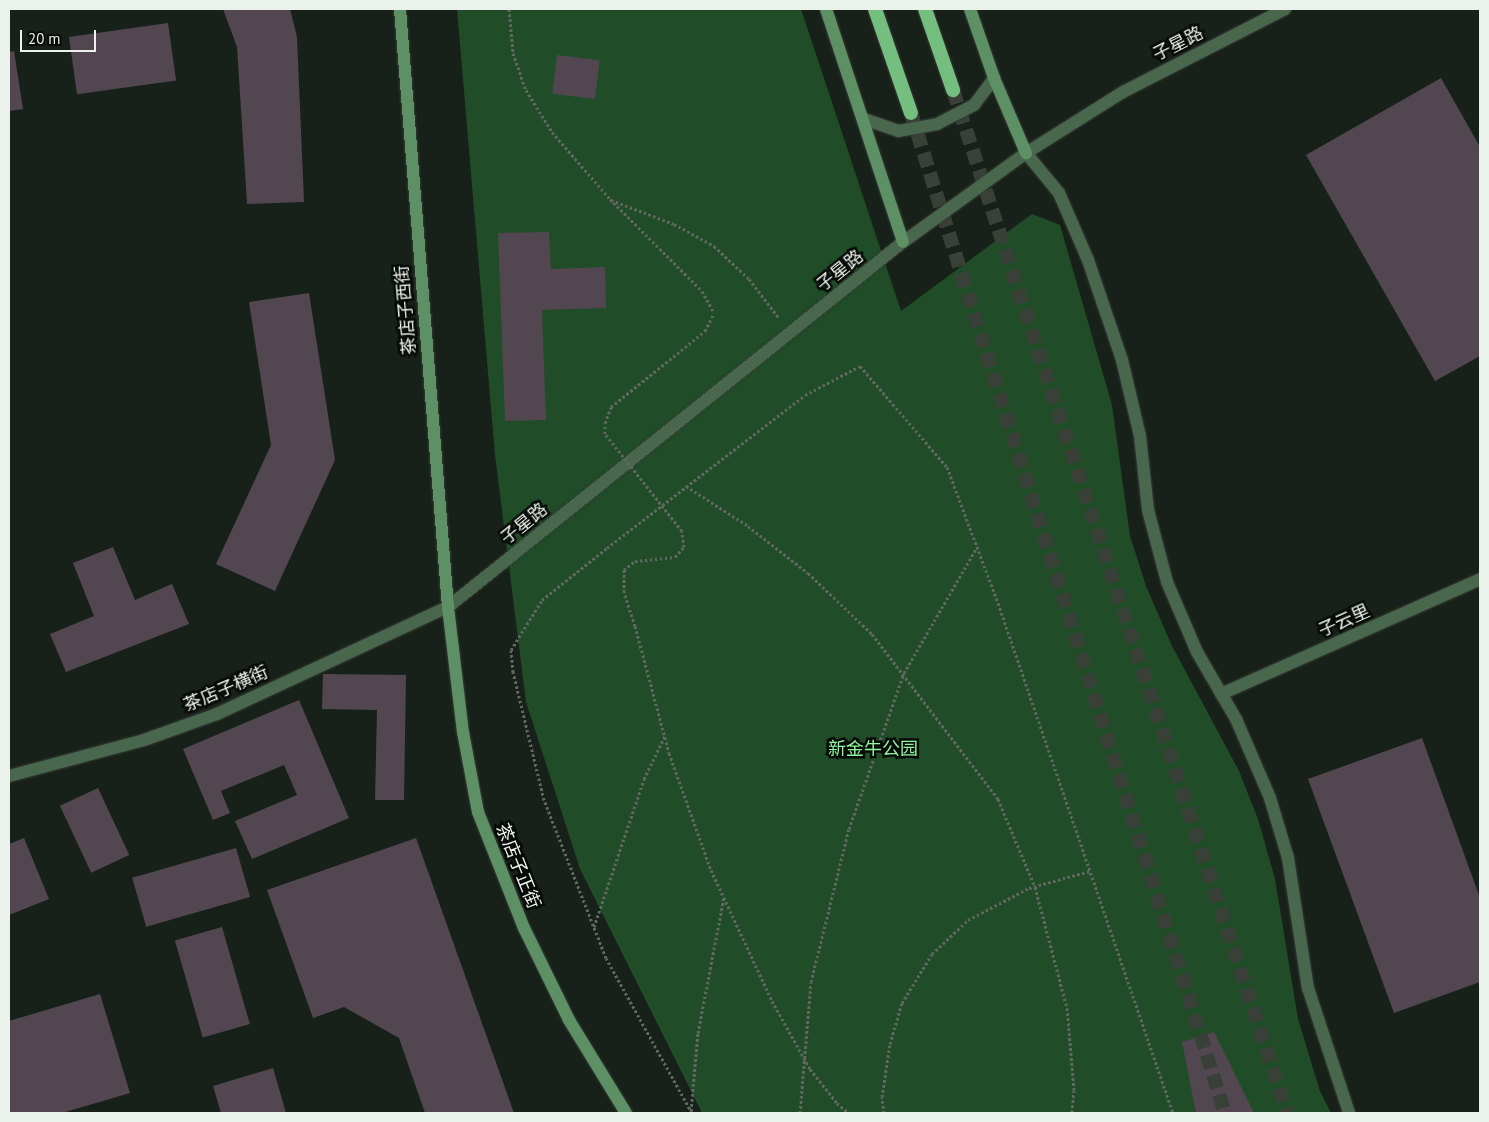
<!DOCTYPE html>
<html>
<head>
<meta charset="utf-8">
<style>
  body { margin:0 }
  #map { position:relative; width:1489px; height:1122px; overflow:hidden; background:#182119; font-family:"PT Sans","Noto Sans SC",sans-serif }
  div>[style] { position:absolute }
  .green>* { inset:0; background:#204c28 }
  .building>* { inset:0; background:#524750; transform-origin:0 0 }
  .trunk-tunnel>* { height:14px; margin-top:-7px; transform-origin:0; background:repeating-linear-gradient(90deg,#384038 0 14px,transparent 0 21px) }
  .path>* { height:3px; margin-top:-1.5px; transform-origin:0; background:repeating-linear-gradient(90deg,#606860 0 2.5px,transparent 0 5px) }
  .roads { filter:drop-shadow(0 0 1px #363e36) drop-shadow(0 0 1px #363e36) }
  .service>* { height:12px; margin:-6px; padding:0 6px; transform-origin:6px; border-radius:6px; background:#48674c }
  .minor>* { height:12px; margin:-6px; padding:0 6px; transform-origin:6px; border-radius:6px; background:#48674c }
  .tertiary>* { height:12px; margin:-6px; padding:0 6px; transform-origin:6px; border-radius:6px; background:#48674c }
  .secondary>* { height:12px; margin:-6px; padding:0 6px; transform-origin:6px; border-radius:6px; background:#5d9064 }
  .trunk>* { height:14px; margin:-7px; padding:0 7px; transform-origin:7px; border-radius:7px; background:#74be80 }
  .path-bridge>* { height:3px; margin-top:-1.5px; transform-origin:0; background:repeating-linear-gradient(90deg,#606860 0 2.5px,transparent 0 5px) }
  span { translate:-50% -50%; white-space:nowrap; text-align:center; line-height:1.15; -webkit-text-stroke:5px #060a07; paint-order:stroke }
  .street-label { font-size:18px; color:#ebf1eb }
  .park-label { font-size:18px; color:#8cf59d }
  .frame { position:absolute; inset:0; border:10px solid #ebf1eb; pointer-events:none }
  .scale { position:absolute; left:20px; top:30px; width:76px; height:22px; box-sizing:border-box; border:2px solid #ebf1eb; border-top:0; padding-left:6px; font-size:15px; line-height:18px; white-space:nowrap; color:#ebf1eb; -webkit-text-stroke:4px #060a07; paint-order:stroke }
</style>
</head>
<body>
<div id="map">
  <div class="green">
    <i style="clip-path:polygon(457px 9px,801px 9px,901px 311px,1032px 214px,1060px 225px,1112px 405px,1130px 536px,1146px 586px,1172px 646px,1239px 771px,1258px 819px,1275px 879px,1298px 1019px,1320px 1091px,1331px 1113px,702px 1113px,580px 869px,526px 702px,495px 455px)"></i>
  </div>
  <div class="building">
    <i style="clip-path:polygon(223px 9px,290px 9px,297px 37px,304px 202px,247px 204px,237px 47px)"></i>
    <i style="left:168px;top:23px;width:58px;height:100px;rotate:82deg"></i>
    <i style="clip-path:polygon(14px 51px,23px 109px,9px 111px,9px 52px)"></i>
    <i style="left:557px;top:55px;width:43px;height:39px;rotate:7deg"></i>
    <i style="clip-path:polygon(1441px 78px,1480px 147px,1480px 356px,1435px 381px,1306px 155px)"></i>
    <i style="clip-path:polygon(549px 232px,551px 269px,605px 267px,606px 308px,542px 310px,546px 420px,505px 421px,498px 233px)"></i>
    <i style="clip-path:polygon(309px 293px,335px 460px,275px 591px,216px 564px,271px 445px,249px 302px)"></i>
    <i style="clip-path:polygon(113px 547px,135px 600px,172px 584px,189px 624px,66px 672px,50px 634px,94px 616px,73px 563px)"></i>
    <i style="clip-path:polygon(323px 674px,406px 675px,404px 800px,375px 800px,377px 710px,322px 709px)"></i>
    <i style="clip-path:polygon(299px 700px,349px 818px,252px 859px,235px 821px,297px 795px,284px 765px,221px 791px,230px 813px,213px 820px,183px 749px)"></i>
    <i style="clip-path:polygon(1422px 738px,1480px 898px,1480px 982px,1394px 1013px,1308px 779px)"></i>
    <i style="left:98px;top:788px;width:74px;height:42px;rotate:65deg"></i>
    <i style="clip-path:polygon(24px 838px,49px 899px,9px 915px,9px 844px)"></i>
    <i style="clip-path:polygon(416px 838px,514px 1113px,425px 1113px,399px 1038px,344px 1007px,313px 1018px,267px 890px)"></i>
    <i style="left:236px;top:848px;width:51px;height:108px;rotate:74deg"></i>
    <i style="left:222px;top:927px;width:101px;height:49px;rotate:74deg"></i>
    <i style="clip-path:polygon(100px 994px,130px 1093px,62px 1113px,9px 1113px,9px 1021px)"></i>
    <i style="clip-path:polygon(1214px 1032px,1254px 1113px,1196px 1113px,1182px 1042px)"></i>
    <i style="clip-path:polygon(273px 1068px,286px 1113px,221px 1113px,213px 1086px)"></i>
  </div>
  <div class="trunk-tunnel">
    <i style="left:953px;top:90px;width:1076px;rotate:71.92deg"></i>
    <i style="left:911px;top:113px;width:1048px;rotate:72.57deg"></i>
  </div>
  <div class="path">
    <i style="left:509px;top:9px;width:44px;rotate:84.8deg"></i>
    <i style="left:513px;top:53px;width:39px;rotate:71deg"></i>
    <i style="left:526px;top:90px;width:49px;rotate:58.2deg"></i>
    <i style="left:552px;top:132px;width:89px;rotate:49.1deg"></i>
    <i style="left:610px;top:199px;width:130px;rotate:45deg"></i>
    <i style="left:702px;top:291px;width:25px;rotate:61deg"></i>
    <i style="left:611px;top:200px;width:67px;rotate:20.9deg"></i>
    <i style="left:674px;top:224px;width:46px;rotate:28.8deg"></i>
    <i style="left:714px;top:246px;width:48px;rotate:43.3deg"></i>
    <i style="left:749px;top:279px;width:49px;rotate:52.4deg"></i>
    <i style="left:686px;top:486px;width:74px;rotate:32.8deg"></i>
    <i style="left:748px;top:526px;width:76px;rotate:38.1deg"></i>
    <i style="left:808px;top:573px;width:88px;rotate:43.6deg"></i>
    <i style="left:872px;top:634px;width:208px;rotate:52.6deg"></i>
    <i style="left:998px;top:799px;width:95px;rotate:67.2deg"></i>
    <i style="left:1035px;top:887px;width:125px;rotate:75.2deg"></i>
    <i style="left:1067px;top:1008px;width:82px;rotate:85.1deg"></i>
    <i style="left:1074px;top:1090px;width:23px;rotate:95deg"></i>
    <i style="left:635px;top:626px;width:131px;rotate:75deg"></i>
    <i style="left:669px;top:753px;width:124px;rotate:70.3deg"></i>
    <i style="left:711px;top:870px;width:145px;rotate:65deg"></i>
    <i style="left:772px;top:1001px;width:78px;rotate:60.8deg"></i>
    <i style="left:810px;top:1069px;width:43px;rotate:51.5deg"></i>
    <i style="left:837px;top:1103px;width:16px;rotate:40deg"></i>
    <i style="left:594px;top:927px;width:156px;rotate:-71.3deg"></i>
    <i style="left:644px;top:779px;width:48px;rotate:-64deg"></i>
    <i style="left:691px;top:1111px;width:78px;rotate:-84.9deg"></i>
    <i style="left:698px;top:1033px;width:138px;rotate:-79.2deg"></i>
    <i style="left:692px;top:1113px;width:177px;rotate:-119deg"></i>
    <i style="left:606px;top:958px;width:170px;rotate:-111.4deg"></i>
    <i style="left:544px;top:800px;width:132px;rotate:-103.6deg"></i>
    <i style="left:513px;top:672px;width:22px;rotate:-95deg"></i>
    <i style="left:511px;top:650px;width:59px;rotate:-58.2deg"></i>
    <i style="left:542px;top:600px;width:83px;rotate:-38.7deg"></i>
    <i style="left:607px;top:548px;width:250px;rotate:-37.7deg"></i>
    <i style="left:805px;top:395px;width:62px;rotate:-27.8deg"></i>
    <i style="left:860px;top:366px;width:133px;rotate:49.3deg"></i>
    <i style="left:947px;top:467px;width:145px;rotate:69.4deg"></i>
    <i style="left:998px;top:603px;width:539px;rotate:71.06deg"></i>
    <i style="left:800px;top:1113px;width:131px;rotate:-85.2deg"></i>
    <i style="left:811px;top:982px;width:158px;rotate:-76.1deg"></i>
    <i style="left:849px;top:829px;width:165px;rotate:-70.6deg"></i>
    <i style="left:904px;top:673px;width:146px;rotate:-59.9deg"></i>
    <i style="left:884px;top:1113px;width:16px;rotate:-97deg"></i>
    <i style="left:882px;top:1097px;width:54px;rotate:-81.4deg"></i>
    <i style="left:890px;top:1044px;width:43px;rotate:-73.7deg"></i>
    <i style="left:902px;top:1003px;width:57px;rotate:-58.5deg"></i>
    <i style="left:932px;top:954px;width:50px;rotate:-43.4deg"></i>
    <i style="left:968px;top:920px;width:69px;rotate:-27.7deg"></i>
    <i style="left:1029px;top:888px;width:63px;rotate:-15.6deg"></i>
  </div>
  <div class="roads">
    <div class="service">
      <i style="left:864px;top:119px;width:36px;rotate:19deg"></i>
      <i style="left:898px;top:131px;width:40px;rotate:-10deg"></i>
      <i style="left:937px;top:124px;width:42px;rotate:-27.2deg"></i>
      <i style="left:974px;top:105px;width:34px;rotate:-53deg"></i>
    </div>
    <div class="minor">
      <i style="left:1026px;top:153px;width:52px;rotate:50.5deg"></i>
      <i style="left:1059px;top:193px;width:73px;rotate:66.6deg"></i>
      <i style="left:1088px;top:260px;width:106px;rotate:71.2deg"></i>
      <i style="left:1122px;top:360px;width:78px;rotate:76.7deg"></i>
      <i style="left:1140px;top:436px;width:74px;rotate:83.8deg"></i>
      <i style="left:1148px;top:510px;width:74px;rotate:75.2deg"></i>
      <i style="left:1167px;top:582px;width:76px;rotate:66.8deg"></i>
      <i style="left:1197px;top:652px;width:78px;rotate:59.8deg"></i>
      <i style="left:1236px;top:719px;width:86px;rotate:66.7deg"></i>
      <i style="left:1270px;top:798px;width:63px;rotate:73.3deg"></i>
      <i style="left:1288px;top:858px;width:132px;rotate:81.3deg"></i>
      <i style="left:1308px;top:988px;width:132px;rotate:71.8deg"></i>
      <i style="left:1221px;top:694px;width:283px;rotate:-23.9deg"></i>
    </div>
    <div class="tertiary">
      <i style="left:9px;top:776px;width:140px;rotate:-14.9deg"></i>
      <i style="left:144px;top:740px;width:77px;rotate:-19.6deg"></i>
      <i style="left:217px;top:714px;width:255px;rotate:-24.9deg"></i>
      <i style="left:448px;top:607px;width:583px;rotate:-38.74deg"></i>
      <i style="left:903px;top:242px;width:152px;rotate:-35.9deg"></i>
      <i style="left:1026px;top:153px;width:115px;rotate:-32.2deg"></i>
      <i style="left:1123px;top:92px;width:182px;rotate:-27.1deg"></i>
    </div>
    <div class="secondary">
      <i style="left:400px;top:9px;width:600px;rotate:85.41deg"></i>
      <i style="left:448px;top:607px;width:126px;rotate:83.2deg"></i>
      <i style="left:463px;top:732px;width:81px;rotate:79.4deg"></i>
      <i style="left:478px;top:812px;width:125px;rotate:68.4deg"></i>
      <i style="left:524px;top:928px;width:102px;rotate:63.9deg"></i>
      <i style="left:569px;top:1020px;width:109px;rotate:58.5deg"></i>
      <i style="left:826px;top:9px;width:245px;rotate:71.7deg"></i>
      <i style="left:970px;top:9px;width:73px;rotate:70.8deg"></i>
      <i style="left:994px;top:78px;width:82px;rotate:66.9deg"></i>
    </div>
    <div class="trunk">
      <i style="left:875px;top:9px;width:110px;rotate:70.9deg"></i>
      <i style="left:925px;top:9px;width:86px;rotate:70.9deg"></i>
    </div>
  </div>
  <div class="path-bridge">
    <i style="left:635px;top:626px;width:36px;rotate:-108deg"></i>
    <i style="left:624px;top:592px;width:22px;rotate:-90deg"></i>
    <i style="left:624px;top:570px;width:14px;rotate:-39deg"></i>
    <i style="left:635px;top:561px;width:40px;rotate:-5.7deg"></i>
    <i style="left:675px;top:557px;width:13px;rotate:-48deg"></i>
    <i style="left:684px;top:547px;width:16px;rotate:-97deg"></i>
    <i style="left:682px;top:531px;width:124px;rotate:-128.4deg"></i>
    <i style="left:605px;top:434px;width:11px;rotate:-90deg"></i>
    <i style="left:605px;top:423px;width:17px;rotate:-69deg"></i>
    <i style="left:611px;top:407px;width:121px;rotate:-39deg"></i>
    <i style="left:705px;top:331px;width:20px;rotate:-63deg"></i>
  </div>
  <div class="street-label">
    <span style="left:1178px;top:44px;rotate:-27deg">子星路</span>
    <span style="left:840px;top:271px;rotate:-39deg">子星路</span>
    <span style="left:406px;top:310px;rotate:-95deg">茶店子西街</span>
    <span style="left:524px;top:524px;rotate:-39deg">子星路</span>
    <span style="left:1344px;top:621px;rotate:-24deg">子云里</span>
    <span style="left:226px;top:689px;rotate:-23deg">茶店子横街</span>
    <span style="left:518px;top:866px;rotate:68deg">茶店子正街</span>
  </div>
  <div class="park-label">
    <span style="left:873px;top:749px">新金牛公园</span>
  </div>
  <div class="frame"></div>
  <div class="scale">20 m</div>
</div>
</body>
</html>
